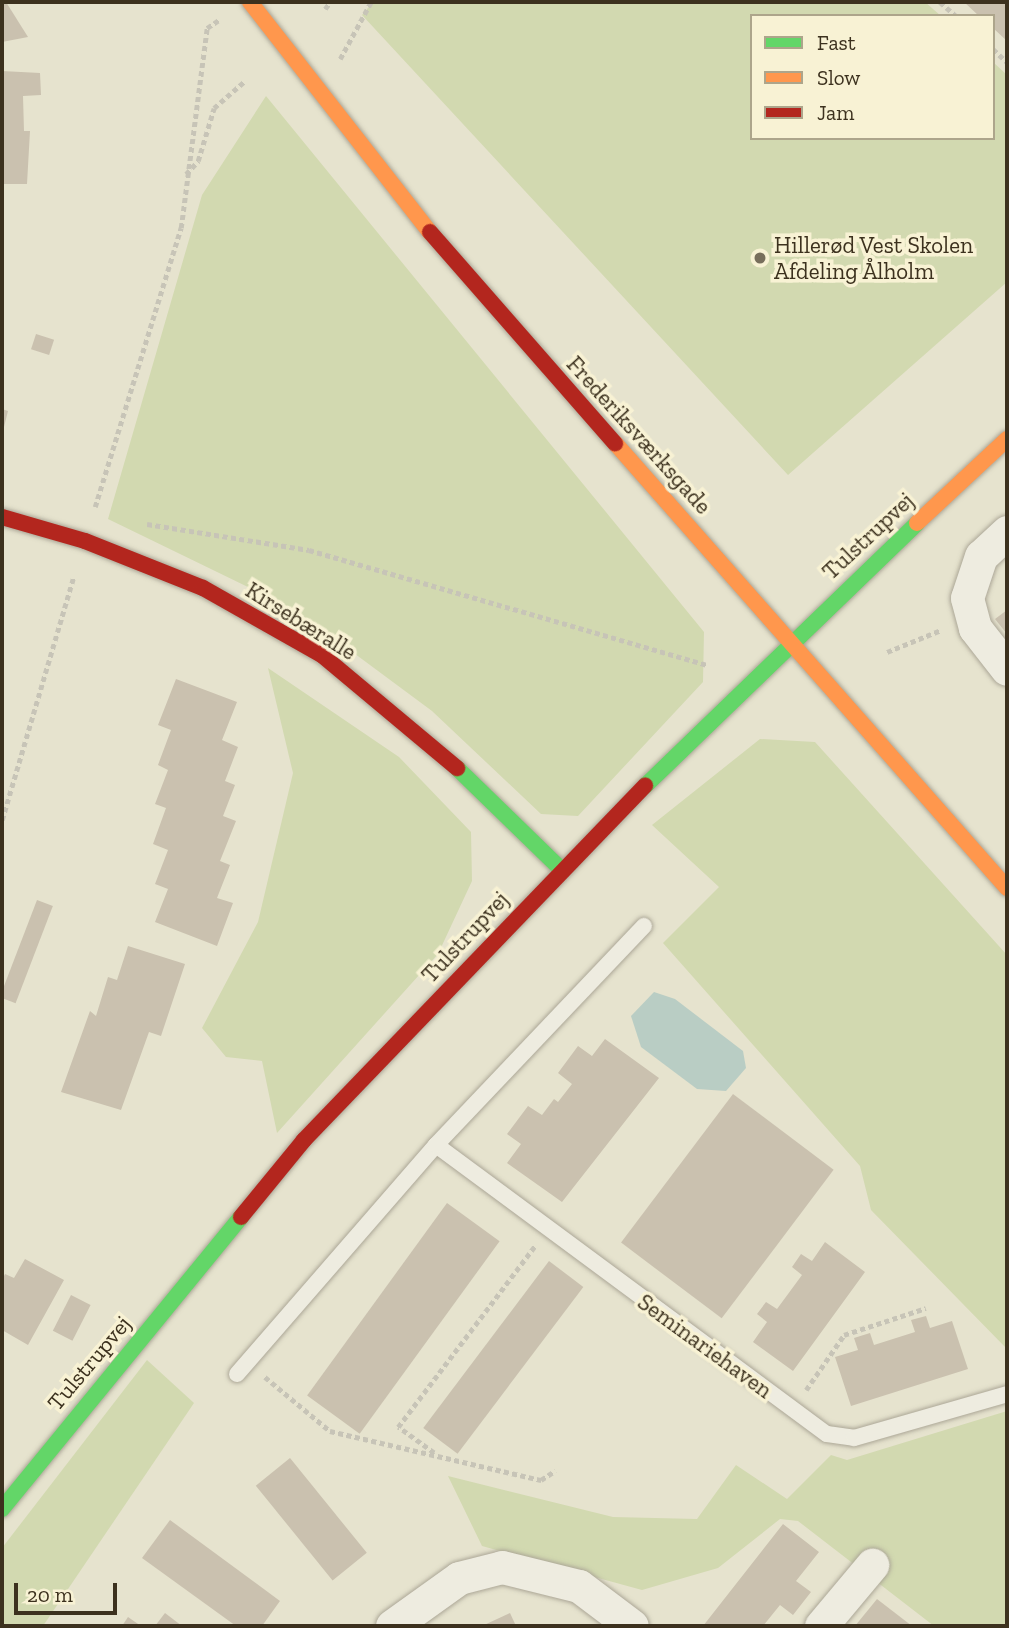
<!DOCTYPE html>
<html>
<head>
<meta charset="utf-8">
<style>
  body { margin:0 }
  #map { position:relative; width:1009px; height:1628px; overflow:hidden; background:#e6e3ce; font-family:"Zilla Slab",serif }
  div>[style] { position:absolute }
  .green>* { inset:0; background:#d2d9b0 }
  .water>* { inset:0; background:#b9cdc4 }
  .building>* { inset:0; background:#cac1af; transform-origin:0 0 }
  .path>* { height:4.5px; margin-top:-2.25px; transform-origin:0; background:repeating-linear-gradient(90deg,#c7c4b7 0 5px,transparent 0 8.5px) }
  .roads { filter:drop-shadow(0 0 2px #aca797) drop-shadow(0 0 2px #aca797) }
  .lane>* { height:16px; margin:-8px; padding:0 8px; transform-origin:8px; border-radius:8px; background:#eeece0 }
  .street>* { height:33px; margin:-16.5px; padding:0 16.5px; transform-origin:16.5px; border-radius:16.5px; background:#eeece0 }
  .fast>* { height:16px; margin:-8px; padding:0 8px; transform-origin:8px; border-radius:8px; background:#63d668 }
  .slow>* { height:16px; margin:-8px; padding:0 8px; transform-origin:8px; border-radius:8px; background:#ff974d }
  .jam>* { height:16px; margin:-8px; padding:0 8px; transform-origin:8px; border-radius:8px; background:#b3261e }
  .dots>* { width:19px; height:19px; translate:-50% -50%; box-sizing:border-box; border:4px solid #f8f2d4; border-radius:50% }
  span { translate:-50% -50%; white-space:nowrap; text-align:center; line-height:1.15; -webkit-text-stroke:7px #f8f2d4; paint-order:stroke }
  .poi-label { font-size:23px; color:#3c311e }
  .left { translate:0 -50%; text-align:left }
  .street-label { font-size:23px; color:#3c311e }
  .frame { position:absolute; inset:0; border:4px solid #3c311e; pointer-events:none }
  .legend { position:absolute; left:750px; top:14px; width:245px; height:126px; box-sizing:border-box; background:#f8f2d4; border:2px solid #ada58b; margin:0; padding:9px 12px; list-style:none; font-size:21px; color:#3c311e }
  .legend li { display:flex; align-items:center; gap:14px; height:35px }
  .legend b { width:35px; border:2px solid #ada58b }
  .scale { position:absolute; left:14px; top:1583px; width:103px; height:32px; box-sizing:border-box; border:4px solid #3c311e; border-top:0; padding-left:9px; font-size:21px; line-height:24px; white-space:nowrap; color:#3c311e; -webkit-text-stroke:5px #f8f2d4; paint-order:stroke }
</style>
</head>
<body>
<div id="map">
  <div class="green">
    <i style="clip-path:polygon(373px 2px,925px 2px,941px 16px,752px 16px,752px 138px,993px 138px,993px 62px,1007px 75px,1007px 282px,788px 475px,362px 15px)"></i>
    <i style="clip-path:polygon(266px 96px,704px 632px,703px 682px,578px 816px,541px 814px,432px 711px,343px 645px,250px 588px,108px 519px,202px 195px)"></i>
    <i style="clip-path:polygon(268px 668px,399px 757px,471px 832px,472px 881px,438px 954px,277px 1133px,262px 1061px,226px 1057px,202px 1028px,258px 922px,293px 773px)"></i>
    <i style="clip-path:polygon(760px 739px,815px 742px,1007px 955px,1007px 1349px,871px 1210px,860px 1166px,663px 943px,719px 887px,652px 825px)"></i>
    <i style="clip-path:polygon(147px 1360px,194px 1403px,43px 1626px,2px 1626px,2px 1548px)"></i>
    <i style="clip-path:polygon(1007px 1411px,1007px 1626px,934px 1626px,798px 1521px,780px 1519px,718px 1568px,642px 1590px,482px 1546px,448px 1476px,613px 1517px,697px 1519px,736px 1465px,787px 1499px,831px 1455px,847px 1460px)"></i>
  </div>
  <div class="water">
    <i style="clip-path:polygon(654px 992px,675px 999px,743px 1051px,746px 1068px,726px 1091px,697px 1089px,641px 1047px,631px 1016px)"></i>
  </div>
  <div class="building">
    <i style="clip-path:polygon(2px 2px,6px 2px,28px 37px,2px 42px)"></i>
    <i style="clip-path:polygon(964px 2px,1007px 2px,1007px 41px,993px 28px,993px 16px,979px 16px)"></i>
    <i style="clip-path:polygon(2px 71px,40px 73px,41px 95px,23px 96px,24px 131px,30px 131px,27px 184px,3px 184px)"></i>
    <i style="left:36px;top:334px;width:19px;height:16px;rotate:18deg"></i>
    <i style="clip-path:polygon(2px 409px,8px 411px,3px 431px,2px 431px)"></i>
    <i style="clip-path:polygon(1007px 610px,1007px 634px,995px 619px)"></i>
    <i style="clip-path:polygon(176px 679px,237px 702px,222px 740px,238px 747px,225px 781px,235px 785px,223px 816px,236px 821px,220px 861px,230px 865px,217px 898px,233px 903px,217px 946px,155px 922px,168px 889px,155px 884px,168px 850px,153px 844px,166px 808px,155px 804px,168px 770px,158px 765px,171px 730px,158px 725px)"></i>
    <i style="left:37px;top:900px;width:17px;height:104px;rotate:21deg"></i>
    <i style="clip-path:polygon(128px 946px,185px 964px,161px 1036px,149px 1032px,121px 1110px,61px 1092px,90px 1011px,96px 1016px,108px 977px,117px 980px)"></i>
    <i style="clip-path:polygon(605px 1039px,659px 1078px,562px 1202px,507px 1163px,521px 1144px,507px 1134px,528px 1106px,542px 1115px,554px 1099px,558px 1102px,572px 1084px,558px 1073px,578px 1046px,592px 1056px)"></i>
    <i style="left:733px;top:1094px;width:126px;height:186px;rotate:37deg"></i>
    <i style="left:447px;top:1203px;width:65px;height:238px;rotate:36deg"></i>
    <i style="clip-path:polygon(825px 1242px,865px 1272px,793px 1371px,753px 1342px,767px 1322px,757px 1314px,766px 1302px,777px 1309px,802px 1275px,792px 1267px,801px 1254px,812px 1261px)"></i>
    <i style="clip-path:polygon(25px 1259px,64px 1280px,28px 1345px,2px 1330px,2px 1280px,5px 1274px,14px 1278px)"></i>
    <i style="left:549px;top:1261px;width:43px;height:209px;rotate:37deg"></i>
    <i style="left:71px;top:1295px;width:22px;height:40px;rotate:27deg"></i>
    <i style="clip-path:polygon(926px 1316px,930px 1328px,952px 1321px,968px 1369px,851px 1406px,835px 1357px,858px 1350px,854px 1338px,870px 1333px,874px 1345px,915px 1332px,911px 1320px)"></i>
    <i style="left:290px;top:1458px;width:122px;height:44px;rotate:51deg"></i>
    <i style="clip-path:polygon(170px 1520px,280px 1601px,262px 1626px,236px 1626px,142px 1558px)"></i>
    <i style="clip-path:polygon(783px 1524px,819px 1552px,796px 1581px,811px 1592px,793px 1615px,780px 1605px,763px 1626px,703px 1626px)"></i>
    <i style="clip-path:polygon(877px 1599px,912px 1626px,855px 1626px)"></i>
    <i style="clip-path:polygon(165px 1613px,182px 1626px,155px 1626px)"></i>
    <i style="clip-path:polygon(510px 1613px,516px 1626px,482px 1626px)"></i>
    <i style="clip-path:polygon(128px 1617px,141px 1626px,122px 1626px)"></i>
  </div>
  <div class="path">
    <i style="left:940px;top:2px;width:21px;rotate:41deg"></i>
    <i style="left:325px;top:9px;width:9px;rotate:-54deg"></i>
    <i style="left:993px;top:49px;width:19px;rotate:43deg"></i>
    <i style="left:340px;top:59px;width:65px;rotate:-61.5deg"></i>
    <i style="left:186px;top:174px;width:18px;rotate:-47deg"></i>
    <i style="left:198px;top:161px;width:55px;rotate:-73.2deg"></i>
    <i style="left:214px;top:108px;width:41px;rotate:-41.1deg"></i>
    <i style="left:95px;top:507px;width:292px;rotate:-72.9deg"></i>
    <i style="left:181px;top:228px;width:202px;rotate:-82.6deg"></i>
    <i style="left:207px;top:28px;width:14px;rotate:-34deg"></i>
    <i style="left:147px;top:524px;width:164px;rotate:9.1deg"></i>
    <i style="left:309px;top:550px;width:415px;rotate:16.1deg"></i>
    <i style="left:887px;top:652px;width:58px;rotate:-22.2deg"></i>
    <i style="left:2px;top:820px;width:254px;rotate:-73.6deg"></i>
    <i style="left:265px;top:1377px;width:85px;rotate:39.7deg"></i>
    <i style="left:330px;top:1431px;width:217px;rotate:13.1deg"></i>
    <i style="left:541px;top:1480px;width:17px;rotate:-33deg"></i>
    <i style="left:806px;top:1390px;width:67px;rotate:-55.4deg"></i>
    <i style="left:844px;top:1335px;width:86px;rotate:-18.2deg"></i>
    <i style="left:434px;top:1453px;width:44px;rotate:-144.2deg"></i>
    <i style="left:398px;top:1427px;width:227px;rotate:-52.9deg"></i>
  </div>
  <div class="roads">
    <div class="lane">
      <i style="left:436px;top:1145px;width:486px;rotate:36.5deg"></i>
      <i style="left:827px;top:1434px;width:27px;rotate:8deg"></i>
      <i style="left:854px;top:1438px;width:159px;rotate:-16deg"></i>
      <i style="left:237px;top:1374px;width:303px;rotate:-49deg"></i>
      <i style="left:436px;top:1145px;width:302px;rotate:-46.5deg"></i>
    </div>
    <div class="street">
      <i style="left:1007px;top:532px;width:35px;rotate:137deg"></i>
      <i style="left:981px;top:556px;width:44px;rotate:108.4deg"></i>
      <i style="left:967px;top:598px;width:31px;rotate:75deg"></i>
      <i style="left:975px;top:628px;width:52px;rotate:52deg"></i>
      <i style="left:392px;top:1626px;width:82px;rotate:-35.6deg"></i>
      <i style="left:459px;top:1578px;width:44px;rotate:-14.3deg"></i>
      <i style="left:502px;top:1567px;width:79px;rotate:13.9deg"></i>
      <i style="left:579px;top:1586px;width:66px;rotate:37deg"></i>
      <i style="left:821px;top:1626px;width:80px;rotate:-50.1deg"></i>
    </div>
    <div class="fast">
      <i style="left:457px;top:768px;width:145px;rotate:44.2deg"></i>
      <i style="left:645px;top:786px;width:378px;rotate:-44deg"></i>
      <i style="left:2px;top:1509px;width:377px;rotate:-50.7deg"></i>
    </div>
    <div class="slow">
      <i style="left:250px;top:2px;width:292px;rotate:52deg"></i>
      <i style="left:615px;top:443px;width:593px;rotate:48.62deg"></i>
      <i style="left:917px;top:523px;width:123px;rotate:-43deg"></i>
    </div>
    <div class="jam">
      <i style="left:430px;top:232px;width:281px;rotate:48.8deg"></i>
      <i style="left:2px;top:517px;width:86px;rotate:16.1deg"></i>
      <i style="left:85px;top:541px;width:127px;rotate:21.7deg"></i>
      <i style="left:203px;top:588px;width:138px;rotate:29.5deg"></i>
      <i style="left:323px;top:656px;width:175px;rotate:39.9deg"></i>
      <i style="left:241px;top:1217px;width:99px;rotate:-50.7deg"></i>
      <i style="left:304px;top:1140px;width:492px;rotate:-46.1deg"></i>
    </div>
  </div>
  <div class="dots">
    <i style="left:760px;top:258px;background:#786f5c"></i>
  </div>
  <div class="poi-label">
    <span class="left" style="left:774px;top:258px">Hillerød Vest Skolen<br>Afdeling Ålholm</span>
  </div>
  <div class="street-label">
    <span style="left:639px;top:435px;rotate:48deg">Frederiksværksgade</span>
    <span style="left:868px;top:536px;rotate:-43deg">Tulstrupvej</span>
    <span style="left:301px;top:621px;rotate:32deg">Kirsebæralle</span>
    <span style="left:465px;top:937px;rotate:-47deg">Tulstrupvej</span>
    <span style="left:705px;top:1346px;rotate:36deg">Seminariehaven</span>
    <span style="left:89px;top:1363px;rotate:-50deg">Tulstrupvej</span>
  </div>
  <div class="frame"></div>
  <ul class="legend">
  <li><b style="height:9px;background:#63d668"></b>Fast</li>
  <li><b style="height:9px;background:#ff974d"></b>Slow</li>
  <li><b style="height:9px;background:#b3261e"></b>Jam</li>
  </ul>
  <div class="scale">20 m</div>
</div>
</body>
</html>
